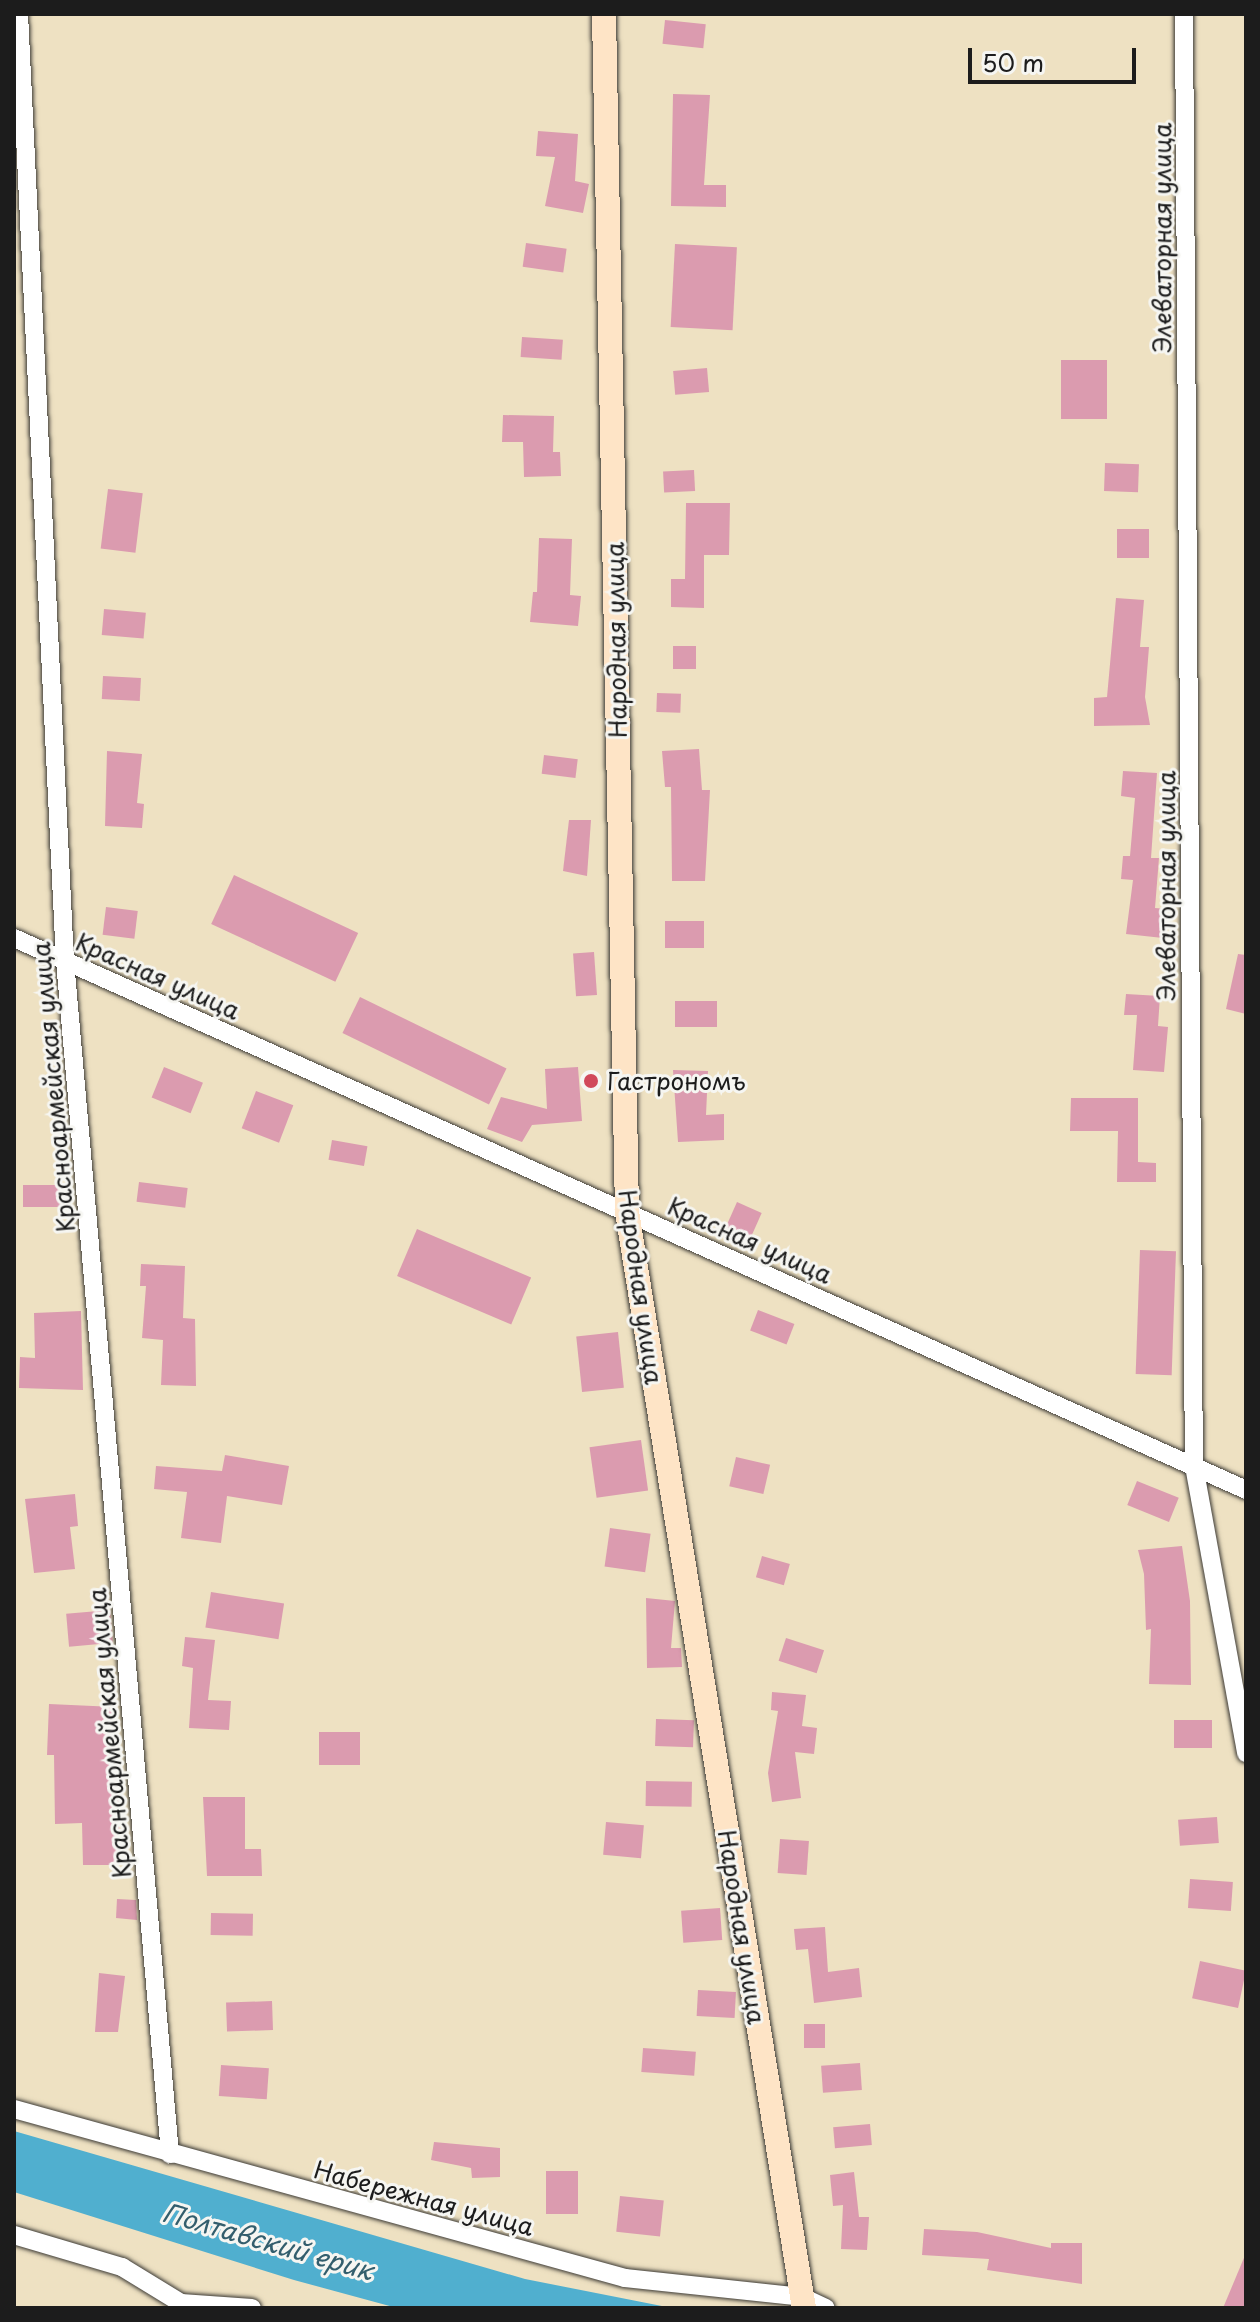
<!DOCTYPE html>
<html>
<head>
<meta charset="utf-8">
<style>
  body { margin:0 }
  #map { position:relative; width:1260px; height:2322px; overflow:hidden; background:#eee1c2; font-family:"Playpen Sans",sans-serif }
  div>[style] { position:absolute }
  .water>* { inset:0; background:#50afcf }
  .building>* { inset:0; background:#db9baf; transform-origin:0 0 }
  .roads { filter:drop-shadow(0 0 2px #3c3a35) drop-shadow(0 0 2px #3c3a35) }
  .street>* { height:18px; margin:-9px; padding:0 9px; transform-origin:9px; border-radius:9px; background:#fff }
  .secondary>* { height:24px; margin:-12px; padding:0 12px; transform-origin:12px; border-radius:12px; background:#fee4c6 }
  .dots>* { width:22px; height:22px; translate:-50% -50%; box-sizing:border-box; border:4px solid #f6f6f2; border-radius:50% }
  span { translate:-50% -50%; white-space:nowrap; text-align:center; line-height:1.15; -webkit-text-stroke:6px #f6f6f2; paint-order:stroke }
  .street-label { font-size:24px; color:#1c1c1c }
  .poi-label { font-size:24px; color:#1c1c1c }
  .left { translate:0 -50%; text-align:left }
  .water-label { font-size:26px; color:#335e6d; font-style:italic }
  .frame { position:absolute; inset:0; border:16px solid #1c1c1c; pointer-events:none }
  .scale { position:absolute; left:968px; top:48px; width:168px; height:36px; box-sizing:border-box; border:4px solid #1c1c1c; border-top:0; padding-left:10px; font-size:24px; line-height:28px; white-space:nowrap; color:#1c1c1c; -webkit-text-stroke:6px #f6f6f2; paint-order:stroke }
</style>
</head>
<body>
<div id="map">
  <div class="water">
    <i style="clip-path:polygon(14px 2131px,525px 2279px,672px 2308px,397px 2308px,294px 2280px,14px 2192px)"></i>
  </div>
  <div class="building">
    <i style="left:665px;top:20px;width:41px;height:24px;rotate:6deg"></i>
    <i style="clip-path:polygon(673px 94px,710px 95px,704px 185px,726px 185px,726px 207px,671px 206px)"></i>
    <i style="clip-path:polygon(538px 131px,578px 134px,575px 181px,589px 184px,583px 213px,545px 206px,555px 157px,536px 156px)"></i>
    <i style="left:526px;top:243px;width:41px;height:24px;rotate:8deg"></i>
    <i style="left:675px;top:244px;width:62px;height:83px;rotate:3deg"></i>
    <i style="left:522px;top:337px;width:41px;height:20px;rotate:4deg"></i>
    <i style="left:1107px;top:360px;width:59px;height:46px;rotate:90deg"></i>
    <i style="left:707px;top:368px;width:24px;height:34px;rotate:85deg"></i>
    <i style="clip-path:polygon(503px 415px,554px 416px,553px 452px,560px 452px,561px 476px,524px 477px,523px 442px,502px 442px)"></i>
    <i style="left:1105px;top:463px;width:34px;height:28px;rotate:2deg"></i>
    <i style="left:694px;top:470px;width:21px;height:31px;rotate:87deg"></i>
    <i style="left:108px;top:489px;width:35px;height:60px;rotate:7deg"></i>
    <i style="clip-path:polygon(686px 503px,730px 503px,729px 555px,704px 555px,704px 608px,671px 607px,671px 579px,685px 579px)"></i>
    <i style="left:1117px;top:529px;width:32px;height:29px"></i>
    <i style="clip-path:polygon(539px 538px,572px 539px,570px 595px,581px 596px,578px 626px,530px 622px,533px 592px,537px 592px)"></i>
    <i style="clip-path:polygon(1116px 598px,1144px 600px,1140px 647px,1149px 647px,1145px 697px,1150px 725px,1094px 726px,1094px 698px,1107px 697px)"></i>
    <i style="left:104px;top:609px;width:42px;height:26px;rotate:5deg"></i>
    <i style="left:673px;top:646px;width:23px;height:23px"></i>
    <i style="left:103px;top:676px;width:38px;height:23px;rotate:3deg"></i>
    <i style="left:657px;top:693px;width:24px;height:19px;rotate:2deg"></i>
    <i style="clip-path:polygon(699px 749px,702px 790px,710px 790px,705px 881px,672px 881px,671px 787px,665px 787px,662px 751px)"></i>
    <i style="clip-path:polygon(107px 751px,142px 754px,137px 803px,144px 804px,142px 828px,105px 826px)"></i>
    <i style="left:544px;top:755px;width:34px;height:19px;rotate:7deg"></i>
    <i style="clip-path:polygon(1123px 771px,1157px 773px,1151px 858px,1159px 858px,1155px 908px,1167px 909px,1163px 938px,1126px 934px,1133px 880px,1121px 879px,1123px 856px,1130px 856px,1135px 798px,1121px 796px)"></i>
    <i style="clip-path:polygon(569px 820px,591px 820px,587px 876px,563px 871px)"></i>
    <i style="left:234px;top:875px;width:137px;height:54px;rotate:25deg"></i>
    <i style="left:106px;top:907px;width:32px;height:28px;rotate:7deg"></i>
    <i style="left:704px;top:921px;width:27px;height:39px;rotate:90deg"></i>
    <i style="left:594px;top:952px;width:43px;height:21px;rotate:86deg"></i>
    <i style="clip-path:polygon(1238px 954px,1246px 955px,1246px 1014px,1226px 1009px)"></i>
    <i style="clip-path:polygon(1126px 994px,1160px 996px,1158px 1026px,1168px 1027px,1164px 1072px,1133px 1070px,1137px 1015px,1124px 1015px)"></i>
    <i style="left:360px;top:997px;width:163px;height:40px;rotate:26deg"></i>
    <i style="left:675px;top:1001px;width:42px;height:26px"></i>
    <i style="left:164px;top:1067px;width:42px;height:33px;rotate:22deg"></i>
    <i style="clip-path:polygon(578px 1067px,582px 1121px,532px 1125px,522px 1142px,487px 1129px,501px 1097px,547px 1109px,545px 1069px)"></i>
    <i style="clip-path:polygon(673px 1070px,708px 1071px,706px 1115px,724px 1114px,724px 1140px,678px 1142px)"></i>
    <i style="left:256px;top:1091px;width:40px;height:40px;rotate:21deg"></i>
    <i style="clip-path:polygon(1071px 1098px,1138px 1098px,1138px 1162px,1156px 1163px,1156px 1182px,1117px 1182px,1118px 1131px,1070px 1131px)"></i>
    <i style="left:332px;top:1140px;width:36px;height:20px;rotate:10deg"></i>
    <i style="left:139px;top:1182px;width:49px;height:20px;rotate:7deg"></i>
    <i style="left:70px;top:1185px;width:22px;height:47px;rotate:90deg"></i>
    <i style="left:737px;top:1202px;width:27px;height:30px;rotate:24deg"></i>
    <i style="left:417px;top:1229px;width:124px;height:51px;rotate:23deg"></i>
    <i style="left:1140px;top:1250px;width:36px;height:124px;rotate:2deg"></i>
    <i style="clip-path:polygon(141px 1264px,185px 1266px,183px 1318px,195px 1319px,196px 1386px,161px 1385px,163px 1340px,142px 1338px,146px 1286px,140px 1286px)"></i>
    <i style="left:758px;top:1310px;width:39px;height:22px;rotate:21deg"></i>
    <i style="clip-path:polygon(81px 1311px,83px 1390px,19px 1388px,20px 1357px,35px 1358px,34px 1313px)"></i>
    <i style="left:618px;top:1332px;width:56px;height:42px;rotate:84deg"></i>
    <i style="left:641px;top:1440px;width:51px;height:52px;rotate:82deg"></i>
    <i style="clip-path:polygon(225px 1455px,289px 1466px,282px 1505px,227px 1496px,221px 1543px,181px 1538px,187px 1492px,154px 1489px,156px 1466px,222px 1471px)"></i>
    <i style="left:736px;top:1457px;width:35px;height:30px;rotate:13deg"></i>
    <i style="left:1137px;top:1481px;width:45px;height:26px;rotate:22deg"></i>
    <i style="clip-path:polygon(75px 1494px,78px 1526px,70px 1527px,75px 1569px,34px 1573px,25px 1499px)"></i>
    <i style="left:610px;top:1528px;width:41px;height:39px;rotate:8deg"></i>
    <i style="clip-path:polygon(1182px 1546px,1190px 1601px,1191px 1685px,1149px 1684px,1151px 1629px,1146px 1630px,1144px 1574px,1138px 1550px)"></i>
    <i style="left:762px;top:1556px;width:29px;height:22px;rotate:16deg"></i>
    <i style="left:211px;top:1592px;width:74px;height:36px;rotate:9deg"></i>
    <i style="clip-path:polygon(646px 1598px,675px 1601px,671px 1648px,681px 1648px,682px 1667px,647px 1668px)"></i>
    <i style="left:110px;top:1610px;width:33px;height:44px;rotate:85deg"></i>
    <i style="clip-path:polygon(185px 1637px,215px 1640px,208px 1700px,231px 1701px,229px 1730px,189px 1728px,193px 1668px,182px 1666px)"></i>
    <i style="left:786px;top:1638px;width:40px;height:24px;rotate:18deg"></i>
    <i style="clip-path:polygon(772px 1692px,806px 1695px,802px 1726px,817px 1728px,814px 1754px,795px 1752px,801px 1798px,772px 1802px,768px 1773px,778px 1711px,771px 1710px)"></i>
    <i style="clip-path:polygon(49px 1704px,115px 1707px,113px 1770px,118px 1770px,120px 1865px,83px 1865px,82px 1823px,55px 1824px,54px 1755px,47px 1755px)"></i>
    <i style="left:656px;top:1719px;width:38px;height:27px;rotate:2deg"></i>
    <i style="left:1174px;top:1720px;width:38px;height:28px"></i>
    <i style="left:360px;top:1732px;width:33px;height:41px;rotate:90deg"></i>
    <i style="left:646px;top:1781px;width:46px;height:25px;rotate:1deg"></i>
    <i style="clip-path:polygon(203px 1797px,245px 1797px,245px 1849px,261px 1849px,262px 1876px,207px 1876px)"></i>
    <i style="left:1217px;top:1817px;width:26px;height:39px;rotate:86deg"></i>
    <i style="left:606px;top:1822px;width:38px;height:33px;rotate:5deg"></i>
    <i style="left:780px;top:1839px;width:29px;height:34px;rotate:4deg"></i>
    <i style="left:1190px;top:1879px;width:43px;height:29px;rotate:4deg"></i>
    <i style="clip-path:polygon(117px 1899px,136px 1900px,137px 1920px,116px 1918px)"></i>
    <i style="left:720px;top:1908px;width:32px;height:39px;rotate:86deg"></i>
    <i style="left:211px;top:1913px;width:42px;height:22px;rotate:1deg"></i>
    <i style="clip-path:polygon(825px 1927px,828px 1972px,859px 1968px,862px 1997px,814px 2003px,808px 1949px,796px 1950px,794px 1929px)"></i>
    <i style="left:1200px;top:1961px;width:47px;height:38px;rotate:12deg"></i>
    <i style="clip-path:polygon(99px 1973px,125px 1976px,118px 2032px,95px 2032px)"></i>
    <i style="left:698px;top:1990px;width:38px;height:26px;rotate:3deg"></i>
    <i style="left:272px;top:2001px;width:29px;height:46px;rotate:88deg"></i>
    <i style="left:804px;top:2024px;width:21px;height:24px"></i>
    <i style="left:643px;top:2048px;width:53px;height:24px;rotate:4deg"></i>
    <i style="left:860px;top:2063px;width:27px;height:39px;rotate:86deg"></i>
    <i style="left:221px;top:2065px;width:48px;height:31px;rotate:4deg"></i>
    <i style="left:870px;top:2124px;width:21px;height:37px;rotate:85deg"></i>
    <i style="clip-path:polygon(434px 2142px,500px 2148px,500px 2177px,472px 2178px,471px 2168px,431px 2160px)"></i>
    <i style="left:546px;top:2171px;width:32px;height:43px"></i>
    <i style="clip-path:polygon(854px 2172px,859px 2217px,869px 2217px,867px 2250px,841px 2249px,843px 2205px,833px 2206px,830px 2175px)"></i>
    <i style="left:620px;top:2196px;width:44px;height:36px;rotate:6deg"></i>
    <i style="clip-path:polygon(924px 2229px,977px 2232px,1051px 2248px,1051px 2243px,1082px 2243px,1082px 2284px,987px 2270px,989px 2259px,922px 2255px)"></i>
    <i style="clip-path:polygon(1246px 2253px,1246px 2308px,1223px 2308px)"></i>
  </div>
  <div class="roads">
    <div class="street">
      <i style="left:19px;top:14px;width:948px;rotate:87.22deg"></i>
      <i style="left:65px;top:961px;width:1198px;rotate:84.97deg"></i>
      <i style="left:1184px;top:14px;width:1452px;rotate:89.61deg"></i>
      <i style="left:1194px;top:1466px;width:292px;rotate:79.7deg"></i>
      <i style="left:14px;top:938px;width:1350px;rotate:24.13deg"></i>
      <i style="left:14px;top:2109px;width:634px;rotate:15.46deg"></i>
      <i style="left:625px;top:2278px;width:178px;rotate:6.1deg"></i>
      <i style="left:802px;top:2297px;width:26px;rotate:25deg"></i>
      <i style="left:14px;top:2235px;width:113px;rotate:16.5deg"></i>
      <i style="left:122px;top:2267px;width:69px;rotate:31.4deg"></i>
      <i style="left:181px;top:2303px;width:71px;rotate:4deg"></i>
    </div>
    <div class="secondary">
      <i style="left:604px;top:14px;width:1198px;rotate:88.9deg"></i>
      <i style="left:627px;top:1212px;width:1110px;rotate:80.83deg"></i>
    </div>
  </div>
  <div class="dots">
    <i style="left:591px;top:1081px;background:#d1495b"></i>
  </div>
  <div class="street-label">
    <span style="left:1162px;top:238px;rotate:-90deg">Элеваторная улица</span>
    <span style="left:616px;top:640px;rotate:-91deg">Народная улица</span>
    <span style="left:1166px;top:886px;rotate:-90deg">Элеваторная улица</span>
    <span style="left:158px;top:976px;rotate:24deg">Красная улица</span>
    <span style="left:53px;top:1087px;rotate:-95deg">Красноармейская улица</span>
    <span style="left:750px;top:1240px;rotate:24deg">Красная улица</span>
    <span style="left:641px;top:1287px;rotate:82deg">Народная улица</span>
    <span style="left:109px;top:1733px;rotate:-95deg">Красноармейская улица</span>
    <span style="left:742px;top:1927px;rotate:81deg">Народная улица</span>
    <span style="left:424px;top:2198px;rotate:15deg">Набережная улица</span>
  </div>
  <div class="poi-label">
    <span class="left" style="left:607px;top:1081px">Гастрономъ</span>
  </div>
  <div class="water-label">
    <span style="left:268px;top:2241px;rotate:16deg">Полтавский ерик</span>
  </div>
  <div class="frame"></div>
  <div class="scale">50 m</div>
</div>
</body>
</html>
